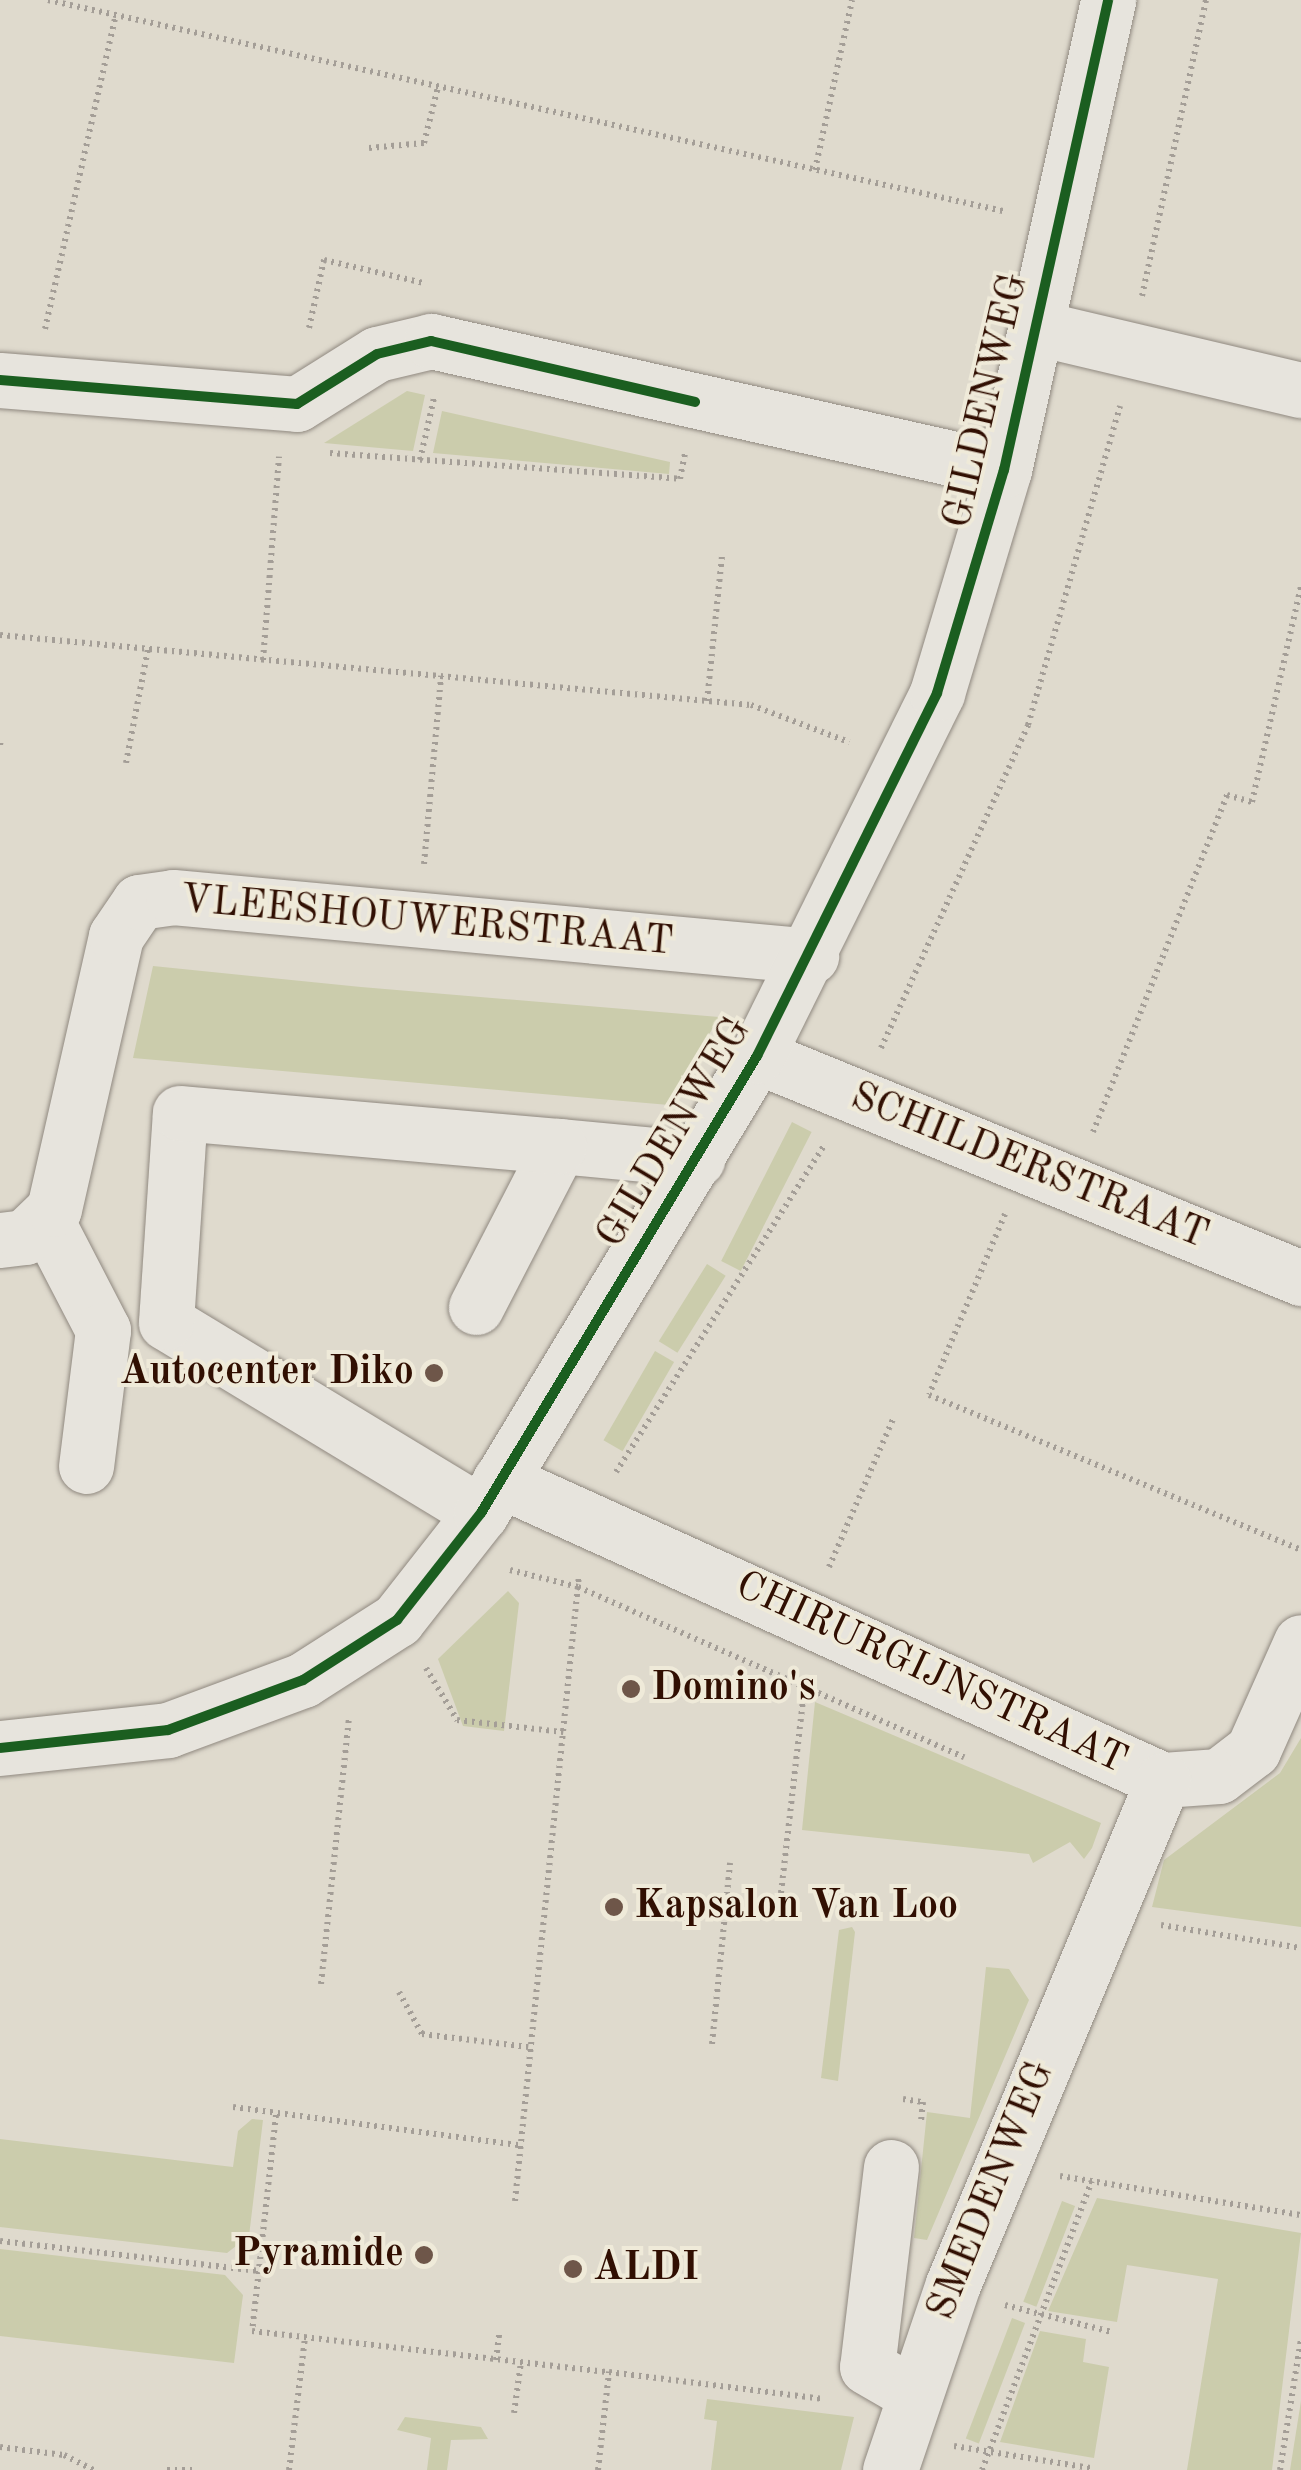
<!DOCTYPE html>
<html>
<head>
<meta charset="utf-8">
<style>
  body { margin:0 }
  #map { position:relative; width:1301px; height:2470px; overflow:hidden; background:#dfdacd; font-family:"Old Standard TT",serif }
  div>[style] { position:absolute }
  .green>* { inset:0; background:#cbccac; transform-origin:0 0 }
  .path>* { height:6px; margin-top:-3px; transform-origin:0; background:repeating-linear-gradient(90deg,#a49e97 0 2.5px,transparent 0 7.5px) }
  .roads { filter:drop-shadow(0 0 2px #908980) drop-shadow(0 0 2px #908980) }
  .minor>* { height:55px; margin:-27.5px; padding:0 27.5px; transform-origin:27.5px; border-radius:27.5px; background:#e7e4dd }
  .cycleway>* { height:10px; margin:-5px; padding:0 5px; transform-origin:5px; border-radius:5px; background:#1b5e20 }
  .dots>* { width:28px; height:28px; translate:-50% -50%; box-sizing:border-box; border:5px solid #efead9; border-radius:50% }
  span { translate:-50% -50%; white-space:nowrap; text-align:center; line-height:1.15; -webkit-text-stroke:8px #efead9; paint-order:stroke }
  .street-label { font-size:40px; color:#310f02 }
  .poi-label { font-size:40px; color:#310f02; font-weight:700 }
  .right { translate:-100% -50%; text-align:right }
  .left { translate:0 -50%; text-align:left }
</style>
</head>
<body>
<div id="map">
  <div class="green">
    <i style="clip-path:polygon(407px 391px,425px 395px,413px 451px,324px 443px)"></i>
    <i style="clip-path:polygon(442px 411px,670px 462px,669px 474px,433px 453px)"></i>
    <i style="clip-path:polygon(153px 966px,361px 987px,719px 1017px,669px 1105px,133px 1058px)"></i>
    <i style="left:792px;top:1122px;width:22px;height:156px;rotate:27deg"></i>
    <i style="left:707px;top:1264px;width:22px;height:91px;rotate:32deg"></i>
    <i style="left:655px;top:1351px;width:22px;height:103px;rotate:30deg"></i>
    <i style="clip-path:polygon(508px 1591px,519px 1603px,504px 1731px,463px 1726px,438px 1659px)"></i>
    <i style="clip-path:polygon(815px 1702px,1101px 1823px,1092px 1848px,1084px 1859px,1070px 1842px,1033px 1863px,1029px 1854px,802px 1830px)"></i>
    <i style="clip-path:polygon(1301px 1738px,1301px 1927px,1152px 1907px,1164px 1860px,1280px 1773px)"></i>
    <i style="clip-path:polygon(852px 1927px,855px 1932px,838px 2081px,821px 2078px,839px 1930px)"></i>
    <i style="clip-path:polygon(986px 1967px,1009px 1969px,1029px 2000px,927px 2240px,914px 2238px,927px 2112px,970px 2118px)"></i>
    <i style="clip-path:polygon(252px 2119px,263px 2120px,249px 2236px,227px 2253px,0 2227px,0 2139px,233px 2167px,238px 2131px)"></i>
    <i style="clip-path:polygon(1097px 2198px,1301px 2233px,1272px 2470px,1187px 2470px,1218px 2279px,1127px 2265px,1117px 2322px,1048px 2311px)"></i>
    <i style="left:1062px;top:2201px;width:14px;height:108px;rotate:21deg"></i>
    <i style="clip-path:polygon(0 2249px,225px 2275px,243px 2295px,234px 2363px,0 2336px)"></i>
    <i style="left:1012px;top:2318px;width:14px;height:129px;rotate:21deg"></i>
    <i style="clip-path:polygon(1040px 2331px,1086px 2339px,1083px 2362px,1109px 2367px,1094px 2458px,1000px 2442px)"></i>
    <i style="clip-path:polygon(707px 2399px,854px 2417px,841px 2470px,711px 2470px,717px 2421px,704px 2419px)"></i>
    <i style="clip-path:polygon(1301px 2401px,1301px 2470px,1290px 2470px)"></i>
    <i style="clip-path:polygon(405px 2417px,481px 2427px,488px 2439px,451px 2440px,447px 2470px,427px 2470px,431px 2438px,397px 2430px)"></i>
  </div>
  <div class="path">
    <i style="left:48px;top:0;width:978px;rotate:12.46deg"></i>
    <i style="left:369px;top:148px;width:55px;rotate:-5.2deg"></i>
    <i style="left:424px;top:143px;width:58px;rotate:-76deg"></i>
    <i style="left:815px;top:170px;width:174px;rotate:-77.7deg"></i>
    <i style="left:1142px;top:296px;width:303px;rotate:-77.8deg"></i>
    <i style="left:309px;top:328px;width:70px;rotate:-77.6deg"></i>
    <i style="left:324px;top:260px;width:103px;rotate:13deg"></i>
    <i style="left:45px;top:329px;width:322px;rotate:-77.3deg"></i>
    <i style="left:330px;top:453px;width:351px;rotate:4.2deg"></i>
    <i style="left:680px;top:479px;width:26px;rotate:-79deg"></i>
    <i style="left:420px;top:460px;width:64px;rotate:-77.3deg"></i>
    <i style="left:0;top:635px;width:754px;rotate:5.33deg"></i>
    <i style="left:751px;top:705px;width:105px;rotate:20.7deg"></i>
    <i style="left:263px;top:660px;width:204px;rotate:-85.5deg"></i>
    <i style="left:707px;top:701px;width:147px;rotate:-84.1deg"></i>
    <i style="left:0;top:745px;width:5px;rotate:-79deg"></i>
    <i style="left:126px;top:763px;width:116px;rotate:-79.1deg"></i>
    <i style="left:424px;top:864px;width:189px;rotate:-84.8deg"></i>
    <i style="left:881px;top:1048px;width:355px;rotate:-65.5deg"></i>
    <i style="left:1028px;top:725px;width:332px;rotate:-73.9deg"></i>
    <i style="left:1093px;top:1132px;width:363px;rotate:-68.3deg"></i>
    <i style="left:1227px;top:795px;width:26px;rotate:16deg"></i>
    <i style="left:1252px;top:802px;width:221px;rotate:-77.2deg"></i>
    <i style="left:1005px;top:1214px;width:196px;rotate:112.8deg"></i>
    <i style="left:929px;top:1395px;width:403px;rotate:22.6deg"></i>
    <i style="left:616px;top:1472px;width:388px;rotate:-57.5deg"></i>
    <i style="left:829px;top:1567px;width:163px;rotate:-66.6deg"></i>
    <i style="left:510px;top:1570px;width:70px;rotate:14deg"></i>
    <i style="left:578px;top:1587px;width:422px;rotate:23.8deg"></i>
    <i style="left:426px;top:1668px;width:61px;rotate:59.2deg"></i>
    <i style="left:457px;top:1720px;width:107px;rotate:6.5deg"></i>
    <i style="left:781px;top:1893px;width:204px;rotate:-83.5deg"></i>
    <i style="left:1161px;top:1925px;width:142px;rotate:9.3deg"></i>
    <i style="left:321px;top:1984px;width:268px;rotate:-84deg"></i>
    <i style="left:399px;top:1992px;width:48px;rotate:61.3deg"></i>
    <i style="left:422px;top:2034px;width:107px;rotate:7deg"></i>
    <i style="left:712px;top:2044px;width:182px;rotate:-84.3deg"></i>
    <i style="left:903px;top:2099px;width:20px;rotate:9deg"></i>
    <i style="left:923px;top:2102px;width:18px;rotate:96deg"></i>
    <i style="left:233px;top:2107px;width:289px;rotate:7.6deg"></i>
    <i style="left:276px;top:2115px;width:217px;rotate:96.3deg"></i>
    <i style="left:252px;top:2331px;width:359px;rotate:6.6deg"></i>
    <i style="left:1060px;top:2176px;width:244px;rotate:9.2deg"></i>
    <i style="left:515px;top:2201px;width:629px;rotate:-84.16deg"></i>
    <i style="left:0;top:2241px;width:261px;rotate:6.6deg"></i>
    <i style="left:1005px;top:2305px;width:110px;rotate:14.2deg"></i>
    <i style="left:496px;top:2360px;width:26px;rotate:-83deg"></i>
    <i style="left:514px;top:2413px;width:51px;rotate:-82.2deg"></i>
    <i style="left:954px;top:2446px;width:138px;rotate:9.2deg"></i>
    <i style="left:0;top:2447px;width:64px;rotate:7.1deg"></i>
    <i style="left:64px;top:2455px;width:34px;rotate:27deg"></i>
    <i style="left:167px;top:2470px;width:28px"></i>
    <i style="left:289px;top:2470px;width:134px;rotate:-83.1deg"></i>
    <i style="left:598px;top:2470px;width:99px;rotate:-83.6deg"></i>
    <i style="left:609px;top:2372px;width:216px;rotate:7.2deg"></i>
    <i style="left:982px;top:2470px;width:309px;rotate:-69.2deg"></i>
    <i style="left:1280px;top:2470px;width:133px;rotate:-80.9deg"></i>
  </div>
  <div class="roads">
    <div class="minor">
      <i style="left:1038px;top:328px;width:270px;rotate:13.3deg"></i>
      <i style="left:0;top:380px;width:298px;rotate:4.6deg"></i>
      <i style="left:297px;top:404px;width:94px;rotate:-32deg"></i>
      <i style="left:377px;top:354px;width:56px;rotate:-13.5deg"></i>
      <i style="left:431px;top:341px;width:587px;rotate:12.69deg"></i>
      <i style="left:757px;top:1056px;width:588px;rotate:22.2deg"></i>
      <i style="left:46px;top:1220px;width:124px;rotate:62.6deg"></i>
      <i style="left:103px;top:1330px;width:137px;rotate:97.1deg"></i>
      <i style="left:0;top:1240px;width:25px;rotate:-7deg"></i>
      <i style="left:25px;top:1237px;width:40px;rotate:-44deg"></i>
      <i style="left:54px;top:1209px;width:280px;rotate:-77.2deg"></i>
      <i style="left:116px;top:936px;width:41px;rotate:-55.9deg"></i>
      <i style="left:139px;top:902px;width:34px;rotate:-8deg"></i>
      <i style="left:173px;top:897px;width:641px;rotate:5.28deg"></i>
      <i style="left:476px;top:1307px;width:181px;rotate:-62.7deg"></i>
      <i style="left:559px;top:1146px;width:139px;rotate:5.4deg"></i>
      <i style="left:500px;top:1480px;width:728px;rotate:24.35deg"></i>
      <i style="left:1163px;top:1780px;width:56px;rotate:-4.1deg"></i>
      <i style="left:1219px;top:1776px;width:43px;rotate:-37.4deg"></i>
      <i style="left:1253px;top:1750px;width:118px;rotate:-66deg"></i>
      <i style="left:481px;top:1513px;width:368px;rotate:-148.8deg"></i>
      <i style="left:166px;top:1322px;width:209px;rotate:-86.2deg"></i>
      <i style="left:180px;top:1113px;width:380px;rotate:5deg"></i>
      <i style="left:0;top:1748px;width:169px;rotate:-6.1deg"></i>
      <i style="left:168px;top:1730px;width:144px;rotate:-20.3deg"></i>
      <i style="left:303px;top:1680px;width:112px;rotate:-32.6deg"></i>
      <i style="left:397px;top:1620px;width:136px;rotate:-51.9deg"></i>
      <i style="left:481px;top:1513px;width:534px;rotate:-58.87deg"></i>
      <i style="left:757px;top:1056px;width:405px;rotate:-63.6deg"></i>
      <i style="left:937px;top:693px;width:233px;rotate:-73.3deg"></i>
      <i style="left:1004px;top:470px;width:481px;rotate:-77.5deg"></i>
      <i style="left:891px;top:2167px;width:201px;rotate:96.8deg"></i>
      <i style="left:867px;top:2367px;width:52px;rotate:30deg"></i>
      <i style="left:890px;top:2470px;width:196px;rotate:-71.3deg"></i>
      <i style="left:953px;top:2284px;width:546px;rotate:-67.38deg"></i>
    </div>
  </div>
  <div class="cycleway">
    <i style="left:0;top:380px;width:298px;rotate:4.6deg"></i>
    <i style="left:297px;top:404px;width:94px;rotate:-32deg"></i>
    <i style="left:377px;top:354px;width:56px;rotate:-13.5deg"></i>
    <i style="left:431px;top:341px;width:271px;rotate:13deg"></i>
    <i style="left:0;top:1748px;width:169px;rotate:-6.1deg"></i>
    <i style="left:168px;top:1730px;width:144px;rotate:-20.3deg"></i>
    <i style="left:303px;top:1680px;width:112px;rotate:-32.6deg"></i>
    <i style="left:397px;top:1620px;width:136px;rotate:-51.9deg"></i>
    <i style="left:481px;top:1513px;width:534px;rotate:-58.87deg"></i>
    <i style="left:757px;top:1056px;width:405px;rotate:-63.6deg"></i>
    <i style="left:937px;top:693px;width:233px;rotate:-73.3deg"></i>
    <i style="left:1004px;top:470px;width:481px;rotate:-77.5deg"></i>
  </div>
  <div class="dots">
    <i style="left:434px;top:1373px;background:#6e5649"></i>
    <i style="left:631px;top:1689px;background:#6e5649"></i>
    <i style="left:614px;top:1907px;background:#6e5649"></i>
    <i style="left:424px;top:2255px;background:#6e5649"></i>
    <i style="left:573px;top:2269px;background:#6e5649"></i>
  </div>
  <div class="street-label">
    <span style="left:987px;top:401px;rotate:-77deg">GILDENWEG</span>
    <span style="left:427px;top:922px;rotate:5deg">VLEESHOUWERSTRAAT</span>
    <span style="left:675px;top:1133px;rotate:-59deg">GILDENWEG</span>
    <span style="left:1029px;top:1167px;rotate:22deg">SCHILDERSTRAAT</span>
    <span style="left:931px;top:1674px;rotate:25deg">CHIRURGIJNSTRAAT</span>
    <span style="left:992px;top:2191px;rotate:-68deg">SMEDENWEG</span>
  </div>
  <div class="poi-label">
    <span class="right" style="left:414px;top:1373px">Autocenter Diko</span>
    <span class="left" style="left:651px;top:1689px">Domino's</span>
    <span class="left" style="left:634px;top:1907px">Kapsalon Van Loo</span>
    <span class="right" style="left:404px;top:2255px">Pyramide</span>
    <span class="left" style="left:593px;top:2269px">ALDI</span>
  </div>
</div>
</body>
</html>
